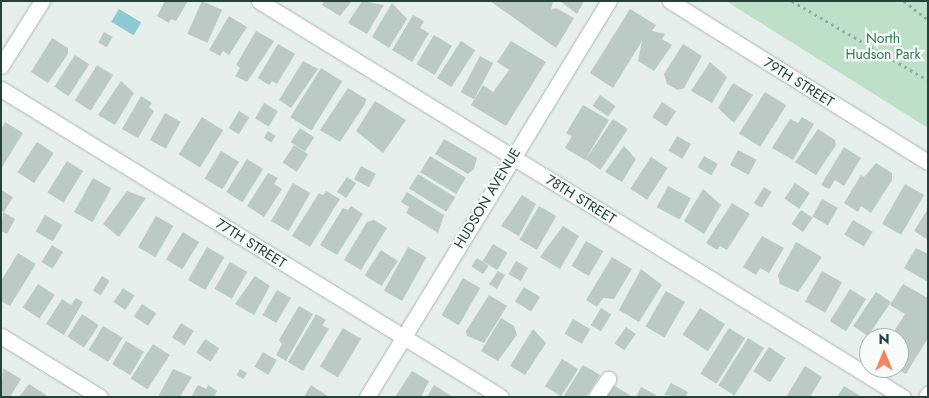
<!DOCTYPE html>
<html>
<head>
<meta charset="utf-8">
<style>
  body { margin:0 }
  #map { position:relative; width:929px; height:398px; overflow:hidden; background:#e6efeb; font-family:Jost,sans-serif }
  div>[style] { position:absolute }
  .green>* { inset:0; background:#bfe0c8 }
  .water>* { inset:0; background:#8ec9d4; transform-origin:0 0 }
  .building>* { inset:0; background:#bbcac4; transform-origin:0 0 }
  .path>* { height:3px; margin-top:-1.5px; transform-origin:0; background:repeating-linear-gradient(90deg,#86b3a5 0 2.5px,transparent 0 6.5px) }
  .roads { filter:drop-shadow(0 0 1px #a8b8b2) drop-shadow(0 0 1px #a8b8b2) }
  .minor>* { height:15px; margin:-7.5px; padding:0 7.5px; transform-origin:7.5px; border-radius:7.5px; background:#fff }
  span { translate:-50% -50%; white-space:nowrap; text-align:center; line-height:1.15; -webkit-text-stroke:4.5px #f7fbf9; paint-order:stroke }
  .park-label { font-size:14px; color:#2d7a4b }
  .street-label { font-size:14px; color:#24423a }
  .frame { position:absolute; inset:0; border:2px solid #24423a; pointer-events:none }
  .north { position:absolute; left:859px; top:328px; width:50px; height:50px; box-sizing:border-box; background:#f7fbf9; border:1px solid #a3b1ad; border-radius:50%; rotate:0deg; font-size:14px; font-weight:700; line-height:20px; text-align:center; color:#24423a }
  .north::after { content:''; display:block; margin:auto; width:18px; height:22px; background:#f4845f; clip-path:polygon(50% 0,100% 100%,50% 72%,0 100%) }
</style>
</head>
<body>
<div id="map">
  <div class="green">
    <i style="clip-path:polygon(726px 1px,928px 1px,928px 128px)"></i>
  </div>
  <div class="water">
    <i style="left:119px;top:9px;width:26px;height:15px;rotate:31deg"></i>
  </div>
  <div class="building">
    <i style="clip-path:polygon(165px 1px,188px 1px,176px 21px,171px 19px,169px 23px,157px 16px)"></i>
    <i style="left:202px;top:1px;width:22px;height:36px;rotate:24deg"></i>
    <i style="clip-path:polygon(324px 1px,352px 1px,340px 16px,322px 5px)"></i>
    <i style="clip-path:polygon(362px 1px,384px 5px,367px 34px,348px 23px)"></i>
    <i style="clip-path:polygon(490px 1px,553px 1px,551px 10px,556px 8px,574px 18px,556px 48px)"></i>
    <i style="clip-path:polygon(560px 1px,584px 1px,577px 14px)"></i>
    <i style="clip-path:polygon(392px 3px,407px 19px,389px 48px,372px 37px)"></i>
    <i style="clip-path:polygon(630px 9px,656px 25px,652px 31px,665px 34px,662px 39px,672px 45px,654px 71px,638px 61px,642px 41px,613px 88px,590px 73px)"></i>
    <i style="clip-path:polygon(413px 15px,424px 21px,420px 28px,429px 33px,412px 62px,392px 50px)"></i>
    <i style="clip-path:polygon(229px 16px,247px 27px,229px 55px,223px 51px,220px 56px,209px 50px)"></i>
    <i style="clip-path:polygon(256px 31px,274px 41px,247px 82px,235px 76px,240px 68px,236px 65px)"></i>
    <i style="left:104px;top:32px;width:10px;height:12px;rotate:29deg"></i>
    <i style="left:434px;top:35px;width:21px;height:34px;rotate:31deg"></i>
    <i style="clip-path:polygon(52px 38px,68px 48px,68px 54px,48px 83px,31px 72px)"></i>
    <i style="left:461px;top:41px;width:17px;height:44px;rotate:33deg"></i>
    <i style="clip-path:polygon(511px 41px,546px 62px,506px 126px,471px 105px,483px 85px,493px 92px,509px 70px,497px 62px)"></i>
    <i style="clip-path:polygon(278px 44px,295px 54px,277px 84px,272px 81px,269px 85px,258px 78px)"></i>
    <i style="clip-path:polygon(683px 44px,702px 56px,684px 88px,678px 90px,667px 84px,664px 74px)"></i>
    <i style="left:75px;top:55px;width:17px;height:38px;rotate:33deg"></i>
    <i style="left:480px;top:56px;width:15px;height:41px;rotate:28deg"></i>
    <i style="clip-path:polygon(303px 61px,318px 69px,291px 108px,279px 100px)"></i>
    <i style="clip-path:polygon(710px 62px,727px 77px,712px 103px,691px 91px)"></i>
    <i style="left:97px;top:65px;width:19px;height:42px;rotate:32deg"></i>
    <i style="left:321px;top:68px;width:25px;height:58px;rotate:32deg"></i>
    <i style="clip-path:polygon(121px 81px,134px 93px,115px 125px,98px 115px)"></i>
    <i style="clip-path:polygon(733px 83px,753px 95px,734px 123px,718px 108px)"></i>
    <i style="clip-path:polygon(348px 88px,366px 99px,365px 104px,340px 142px,320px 130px)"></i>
    <i style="left:765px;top:92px;width:25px;height:49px;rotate:32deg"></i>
    <i style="left:600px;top:95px;width:19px;height:13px;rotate:35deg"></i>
    <i style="clip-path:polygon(141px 96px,152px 103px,149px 107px,154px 111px,138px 138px,122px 129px)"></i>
    <i style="clip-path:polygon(375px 101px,406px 120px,383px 153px,356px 131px)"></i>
    <i style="left:662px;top:102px;width:17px;height:18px;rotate:33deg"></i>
    <i style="left:264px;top:103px;width:16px;height:18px;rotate:30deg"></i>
    <i style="clip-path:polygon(583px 105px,609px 120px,585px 160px,565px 148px,572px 136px,566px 133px)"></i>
    <i style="left:239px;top:111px;width:12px;height:20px;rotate:31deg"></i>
    <i style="left:165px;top:113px;width:18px;height:31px;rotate:29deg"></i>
    <i style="left:202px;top:117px;width:25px;height:44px;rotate:32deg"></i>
    <i style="clip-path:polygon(802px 117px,814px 124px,793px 160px,772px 148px,790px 119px,798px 123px)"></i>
    <i style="left:613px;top:119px;width:18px;height:49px;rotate:34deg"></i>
    <i style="clip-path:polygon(5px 122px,23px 133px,1px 169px,1px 130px)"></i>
    <i style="left:300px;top:128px;width:17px;height:17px;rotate:33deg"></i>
    <i style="clip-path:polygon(818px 129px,835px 140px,836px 145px,816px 175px,795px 162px)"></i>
    <i style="left:268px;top:131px;width:9px;height:8px;rotate:32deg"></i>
    <i style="left:677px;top:136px;width:16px;height:17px;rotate:30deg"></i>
    <i style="clip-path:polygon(444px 139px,477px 158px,474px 169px,468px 174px,435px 154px)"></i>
    <i style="left:37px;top:142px;width:20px;height:36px;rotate:33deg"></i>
    <i style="left:294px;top:145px;width:17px;height:21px;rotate:33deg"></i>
    <i style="clip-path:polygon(624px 146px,636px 159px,622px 182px,605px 172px)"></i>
    <i style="clip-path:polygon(844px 147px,861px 158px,844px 186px,835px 180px,829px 189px,821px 185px)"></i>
    <i style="left:738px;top:150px;width:21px;height:17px;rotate:28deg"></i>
    <i style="left:221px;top:151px;width:21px;height:32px;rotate:31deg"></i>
    <i style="left:430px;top:156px;width:42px;height:19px;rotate:31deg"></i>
    <i style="left:704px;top:156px;width:16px;height:13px;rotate:30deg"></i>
    <i style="left:651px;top:157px;width:20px;height:38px;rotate:33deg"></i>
    <i style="left:247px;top:159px;width:19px;height:39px;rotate:32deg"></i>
    <i style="left:67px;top:161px;width:19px;height:37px;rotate:32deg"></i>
    <i style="clip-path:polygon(876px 163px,892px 173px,892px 180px,871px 213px,861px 206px,858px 212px,844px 203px,861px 175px,864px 177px)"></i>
    <i style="left:361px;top:166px;width:17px;height:15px;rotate:28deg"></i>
    <i style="clip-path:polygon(268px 173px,278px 178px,274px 184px,282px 189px,264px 217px,247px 206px)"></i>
    <i style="left:418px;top:174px;width:44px;height:17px;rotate:32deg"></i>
    <i style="left:347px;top:177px;width:11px;height:18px;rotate:34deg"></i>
    <i style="left:93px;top:178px;width:21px;height:39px;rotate:29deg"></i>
    <i style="left:293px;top:183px;width:20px;height:44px;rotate:30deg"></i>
    <i style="left:795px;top:183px;width:18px;height:19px;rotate:34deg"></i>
    <i style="left:905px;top:184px;width:22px;height:46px;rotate:30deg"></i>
    <i style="left:668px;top:186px;width:26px;height:24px;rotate:28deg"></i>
    <i style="left:764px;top:187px;width:9px;height:19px;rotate:32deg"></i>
    <i style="clip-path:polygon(703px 189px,721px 205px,704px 234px,684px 221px)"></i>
    <i style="clip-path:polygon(1px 190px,13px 197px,4px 212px,1px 211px)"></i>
    <i style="clip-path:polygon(127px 191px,146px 198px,119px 237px,103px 224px)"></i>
    <i style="clip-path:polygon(326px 191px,340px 199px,310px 247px,292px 236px,319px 193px,323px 195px)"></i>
    <i style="clip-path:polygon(407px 192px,444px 215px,438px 233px,406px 213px,409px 207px,401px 202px)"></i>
    <i style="clip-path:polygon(522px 195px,536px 204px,519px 236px,501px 226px)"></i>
    <i style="left:822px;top:199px;width:18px;height:20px;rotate:29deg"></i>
    <i style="clip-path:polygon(732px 203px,750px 214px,727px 250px,720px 246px,717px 250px,706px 243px)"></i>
    <i style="clip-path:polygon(351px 206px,363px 214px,337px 255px,320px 245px,343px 208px,348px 210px)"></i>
    <i style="left:539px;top:206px;width:20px;height:39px;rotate:30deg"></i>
    <i style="clip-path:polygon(928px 209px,928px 240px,914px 231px)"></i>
    <i style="left:801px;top:210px;width:14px;height:17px;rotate:34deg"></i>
    <i style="clip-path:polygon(3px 212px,15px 219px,7px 234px,1px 231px)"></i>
    <i style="left:45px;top:215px;width:20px;height:19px;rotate:30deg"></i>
    <i style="left:156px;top:216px;width:20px;height:36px;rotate:30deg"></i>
    <i style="clip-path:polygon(374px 220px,387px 228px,361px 270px,344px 260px,367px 222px)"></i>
    <i style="left:853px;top:220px;width:23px;height:17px;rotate:31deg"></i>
    <i style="clip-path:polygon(563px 226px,579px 236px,560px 269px,540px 257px)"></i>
    <i style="left:183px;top:232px;width:19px;height:32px;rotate:32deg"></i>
    <i style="clip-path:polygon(762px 236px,784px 248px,769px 273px,760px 268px,756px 275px,743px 267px)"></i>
    <i style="left:586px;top:241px;width:20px;height:29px;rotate:30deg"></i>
    <i style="clip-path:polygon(796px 242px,822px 257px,798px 292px,780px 284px,778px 275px)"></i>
    <i style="left:493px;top:244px;width:17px;height:20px;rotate:31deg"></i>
    <i style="left:52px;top:245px;width:13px;height:20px;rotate:32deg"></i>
    <i style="left:207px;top:247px;width:20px;height:38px;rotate:30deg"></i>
    <i style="left:408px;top:247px;width:21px;height:50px;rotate:29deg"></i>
    <i style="clip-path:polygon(916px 248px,928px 254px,928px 282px,904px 268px)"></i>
    <i style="left:381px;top:250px;width:20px;height:30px;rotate:33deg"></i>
    <i style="clip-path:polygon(18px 253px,36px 264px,10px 306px,1px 301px,1px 281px)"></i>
    <i style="clip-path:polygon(612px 257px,632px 269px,614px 299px,603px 298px,597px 307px,586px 300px)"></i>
    <i style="left:477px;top:258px;width:14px;height:10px;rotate:34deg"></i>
    <i style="left:516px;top:261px;width:14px;height:15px;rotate:30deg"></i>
    <i style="left:230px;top:262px;width:20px;height:31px;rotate:30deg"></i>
    <i style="clip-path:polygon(641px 269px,662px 285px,639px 322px,619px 310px)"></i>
    <i style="clip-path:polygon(498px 271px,505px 275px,497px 289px,489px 284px)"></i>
    <i style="left:822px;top:271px;width:23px;height:35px;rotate:29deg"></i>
    <i style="left:102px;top:276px;width:9px;height:17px;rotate:32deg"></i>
    <i style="clip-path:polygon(255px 276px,270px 286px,254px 315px,235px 304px)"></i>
    <i style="left:463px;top:278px;width:20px;height:43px;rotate:30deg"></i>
    <i style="left:38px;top:284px;width:20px;height:28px;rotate:33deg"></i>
    <i style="clip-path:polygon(903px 284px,928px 298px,928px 338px,906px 374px,895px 368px,899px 368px,899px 338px,870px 338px,877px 328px,891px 336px,905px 314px,890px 305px)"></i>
    <i style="left:524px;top:287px;width:19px;height:17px;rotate:32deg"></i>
    <i style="left:123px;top:288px;width:14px;height:17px;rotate:34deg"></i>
    <i style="left:850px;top:289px;width:19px;height:38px;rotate:32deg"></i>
    <i style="left:277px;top:290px;width:16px;height:29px;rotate:30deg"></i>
    <i style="left:666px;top:291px;width:22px;height:41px;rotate:30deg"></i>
    <i style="left:876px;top:292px;width:18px;height:41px;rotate:34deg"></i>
    <i style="clip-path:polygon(489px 295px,507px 306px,484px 343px,467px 336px,466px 331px)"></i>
    <i style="clip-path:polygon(76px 298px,83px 302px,64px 335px,46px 324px,62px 299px,71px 305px)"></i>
    <i style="left:142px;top:304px;width:17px;height:15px;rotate:33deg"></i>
    <i style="clip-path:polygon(299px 306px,313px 314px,286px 361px,276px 355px,282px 344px,279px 340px)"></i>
    <i style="left:601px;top:308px;width:12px;height:20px;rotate:31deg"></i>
    <i style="left:700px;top:308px;width:30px;height:32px;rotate:33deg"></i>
    <i style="left:82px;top:314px;width:20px;height:27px;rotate:33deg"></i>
    <i style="clip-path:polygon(316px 314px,326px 320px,322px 325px,329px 329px,303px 371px,288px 362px)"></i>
    <i style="clip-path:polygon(501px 318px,514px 326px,517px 335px,498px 361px,481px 351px)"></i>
    <i style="left:573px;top:319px;width:20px;height:17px;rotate:30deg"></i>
    <i style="left:181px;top:323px;width:15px;height:17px;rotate:32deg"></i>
    <i style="left:103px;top:326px;width:23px;height:28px;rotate:31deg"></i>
    <i style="left:626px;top:327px;width:12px;height:20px;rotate:35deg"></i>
    <i style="left:343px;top:328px;width:21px;height:45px;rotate:31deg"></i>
    <i style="left:729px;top:328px;width:19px;height:54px;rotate:32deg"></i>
    <i style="clip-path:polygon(533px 329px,546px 343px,525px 375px,510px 366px)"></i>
    <i style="left:748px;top:338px;width:19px;height:56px;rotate:32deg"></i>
    <i style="left:205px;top:339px;width:17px;height:16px;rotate:33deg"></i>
    <i style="left:126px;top:341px;width:21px;height:27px;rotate:31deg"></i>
    <i style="left:153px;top:344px;width:20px;height:41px;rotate:33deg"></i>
    <i style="left:769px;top:347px;width:20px;height:29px;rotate:33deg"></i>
    <i style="left:263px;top:352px;width:16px;height:17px;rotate:30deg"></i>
    <i style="left:562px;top:359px;width:19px;height:32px;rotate:32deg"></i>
    <i style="clip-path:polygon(583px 365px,600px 375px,586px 397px,563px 397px)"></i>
    <i style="clip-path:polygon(805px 366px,822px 377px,810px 397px,786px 397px)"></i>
    <i style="clip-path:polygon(3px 368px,21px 379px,10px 397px,1px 397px)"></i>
    <i style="clip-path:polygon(173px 369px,192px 377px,180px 397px,158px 397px)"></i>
    <i style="left:240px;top:369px;width:8px;height:7px;rotate:30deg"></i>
    <i style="clip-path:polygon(412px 371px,429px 381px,421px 397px,395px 397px)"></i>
    <i style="clip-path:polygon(671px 383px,688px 392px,685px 397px,664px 395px)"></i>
    <i style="clip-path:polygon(29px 384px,46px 395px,45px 397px,19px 397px)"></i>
    <i style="clip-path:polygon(611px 384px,630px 395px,629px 397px,604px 397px)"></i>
    <i style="clip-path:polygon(198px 385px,206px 389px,208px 385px,217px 391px,214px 397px,191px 397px)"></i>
    <i style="clip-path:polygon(311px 385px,329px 397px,304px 397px)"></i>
    <i style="clip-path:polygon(434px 385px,453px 397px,427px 397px)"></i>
    <i style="clip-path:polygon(844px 386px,862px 397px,837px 397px)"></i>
    <i style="clip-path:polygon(641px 387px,656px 395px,655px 397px,636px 397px)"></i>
  </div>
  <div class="path">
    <i style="left:792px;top:1px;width:157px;rotate:30.2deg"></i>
    <i style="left:904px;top:1px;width:31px;rotate:38deg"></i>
  </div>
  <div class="roads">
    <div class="minor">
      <i style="left:259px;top:1px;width:756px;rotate:31.59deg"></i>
      <i style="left:670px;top:1px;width:304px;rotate:32deg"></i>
      <i style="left:1px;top:66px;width:77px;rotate:-57.8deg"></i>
      <i style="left:1px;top:89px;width:587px;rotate:31.63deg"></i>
      <i style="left:1px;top:336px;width:116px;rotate:31.6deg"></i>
      <i style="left:367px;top:397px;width:464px;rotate:-58.6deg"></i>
      <i style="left:596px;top:397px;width:22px;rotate:-56deg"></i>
      <i style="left:926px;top:397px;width:4px;rotate:-56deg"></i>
    </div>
  </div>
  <div class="park-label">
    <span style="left:883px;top:46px">North<br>Hudson Park</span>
  </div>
  <div class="street-label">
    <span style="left:799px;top:82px;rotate:32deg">79TH STREET</span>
    <span style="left:487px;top:198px;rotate:-59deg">HUDSON AVENUE</span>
    <span style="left:581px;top:199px;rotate:32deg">78TH STREET</span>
    <span style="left:251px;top:243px;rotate:32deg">77TH STREET</span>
  </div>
  <div class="frame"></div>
  <div class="north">N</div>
</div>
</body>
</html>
